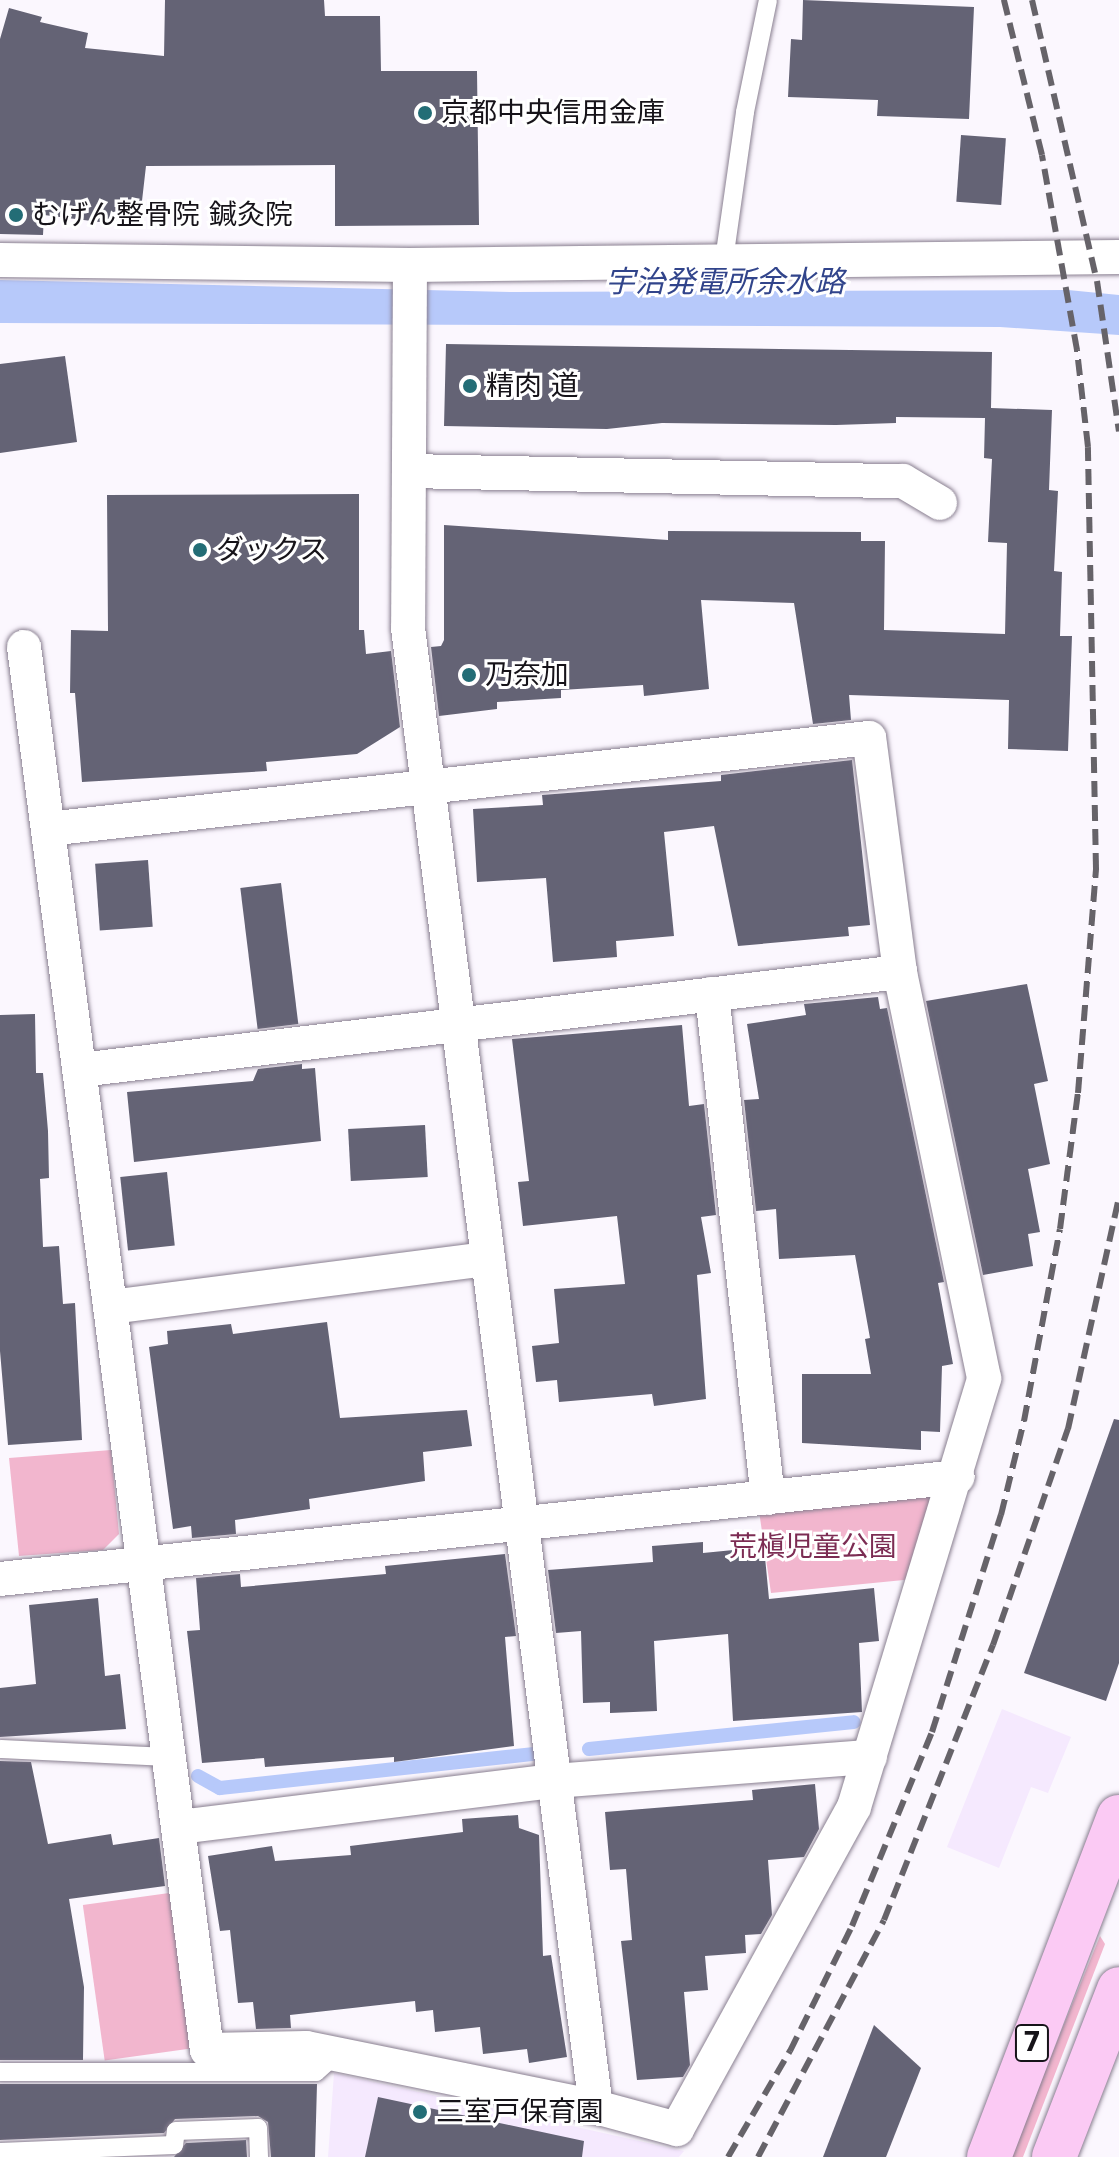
<!DOCTYPE html>
<html>
<head>
<meta charset="utf-8">
<style>
  body { margin:0 }
  #map { position:relative; width:1119px; height:2157px; overflow:hidden; background:#fbf7fe; font-family:"DejaVu Sans","Noto Sans JP",sans-serif }
  div>[style] { position:absolute }
  .built>* { inset:0; background:#f5e9fe }
  .green>* { inset:0; background:#f2b6ce; transform-origin:0 0 }
  .water>* { inset:0; background:#b7c9fa }
  .stream>* { height:14px; margin:-7px; padding:0 7px; transform-origin:7px; border-radius:7px; background:#b7c9fa }
  .building>* { inset:0; background:#646375; transform-origin:0 0 }
  .roads { filter:drop-shadow(0 0 2px #897f90) drop-shadow(0 0 2px #897f90) }
  .service>* { height:18px; margin:-9px; padding:0 9px; transform-origin:9px; border-radius:9px; background:#fff }
  .minor>* { height:34px; margin:-17px; padding:0 17px; transform-origin:17px; border-radius:17px; background:#fff }
  .primary>* { height:44px; margin:-22px; padding:0 22px; transform-origin:22px; border-radius:22px; background:#fbcaf4 }
  .rail>* { height:6px; margin-top:-3px; transform-origin:0; background:repeating-linear-gradient(90deg,#666369 0 16px,transparent 0 24px) }
  .dots>* { width:22px; height:22px; translate:-50% -50%; box-sizing:border-box; border:4px solid #fff; border-radius:50% }
  span { translate:-50% -50%; white-space:nowrap; text-align:center; line-height:1.15; -webkit-text-stroke:6px #fff; paint-order:stroke }
  .shield-label span { padding:2px 6px; background:#fff; border:2px solid; border-radius:6px; -webkit-text-stroke-width:0 }
  .shield-label { font-size:26px; color:#161319; font-weight:700 }
  .poi-label { font-size:28px; color:#161319 }
  .left { translate:0 -50%; text-align:left }
  .park-label { font-size:28px; color:#7c2c53 }
  .water-label { font-size:30px; color:#31448b; font-style:italic }
</style>
</head>
<body>
<div id="map">
  <div class="built">
    <i style="clip-path:polygon(1002px 1709px,1071px 1737px,1048px 1793px,1031px 1787px,999px 1868px,947px 1847px)"></i>
    <i style="clip-path:polygon(334px 2073px,684px 2151px,679px 2157px,328px 2157px)"></i>
  </div>
  <div class="green">
    <i style="clip-path:polygon(111px 1450px,119px 1534px,103px 1550px,19px 1556px,9px 1458px)"></i>
    <i style="clip-path:polygon(935px 1493px,914px 1579px,771px 1593px,759px 1511px)"></i>
    <i style="left:169px;top:1893px;width:157px;height:87px;rotate:82deg"></i>
    <i style="clip-path:polygon(1100px 1936px,1105px 1944px,1023px 2157px,1010px 2157px)"></i>
  </div>
  <div class="water">
    <i style="clip-path:polygon(0 280px,513px 292px,1068px 290px,1119px 295px,1119px 335px,1000px 327px,0 323px)"></i>
  </div>
  <div class="stream">
    <i style="left:589px;top:1749px;width:266px;rotate:-5.8deg"></i>
    <i style="left:198px;top:1776px;width:25px;rotate:29deg"></i>
    <i style="left:220px;top:1788px;width:316px;rotate:-6.2deg"></i>
  </div>
  <div class="building">
    <i style="clip-path:polygon(165px 0,324px 0,325px 16px,380px 16px,381px 71px,477px 71px,479px 225px,335px 226px,335px 165px,146px 166px,139px 227px,44px 215px,43px 235px,0 234px,0 39px,9px 8px,42px 17px,40px 22px,88px 33px,85px 48px,164px 56px)"></i>
    <i style="clip-path:polygon(803px 0,974px 7px,969px 119px,877px 116px,878px 100px,788px 97px,791px 39px,802px 40px)"></i>
    <i style="left:961px;top:135px;width:45px;height:67px;rotate:4deg"></i>
    <i style="clip-path:polygon(446px 344px,992px 352px,991px 408px,1052px 410px,1049px 490px,1058px 491px,1054px 571px,1062px 572px,1060px 636px,1072px 636px,1068px 751px,1008px 749px,1009px 700px,849px 695px,851px 720px,813px 724px,794px 603px,701px 600px,709px 689px,644px 696px,643px 685px,561px 690px,561px 698px,497px 702px,497px 709px,439px 716px,431px 647px,441px 646px,444px 640px,444px 525px,668px 540px,668px 531px,861px 532px,861px 541px,885px 541px,884px 630px,1005px 634px,1007px 543px,988px 542px,992px 459px,984px 458px,985px 418px,896px 417px,896px 423px,836px 425px,662px 423px,607px 429px,444px 426px)"></i>
    <i style="clip-path:polygon(65px 356px,77px 442px,0 453px,0 364px)"></i>
    <i style="clip-path:polygon(359px 494px,359px 630px,364px 630px,366px 654px,391px 651px,400px 727px,357px 754px,266px 762px,267px 771px,82px 782px,75px 693px,70px 693px,71px 630px,108px 631px,107px 495px)"></i>
    <i style="clip-path:polygon(852px 760px,870px 925px,848px 927px,849px 936px,738px 946px,714px 826px,664px 832px,674px 936px,616px 941px,617px 957px,553px 962px,546px 878px,477px 882px,473px 809px,543px 805px,542px 795px,721px 781px,721px 775px)"></i>
    <i style="left:148px;top:860px;width:67px;height:53px;rotate:86deg"></i>
    <i style="left:281px;top:883px;width:142px;height:41px;rotate:83deg"></i>
    <i style="clip-path:polygon(1027px 984px,1048px 1081px,1034px 1084px,1050px 1164px,1028px 1169px,1040px 1232px,1028px 1234px,1033px 1266px,983px 1275px,926px 1001px)"></i>
    <i style="clip-path:polygon(878px 997px,880px 1009px,887px 1008px,944px 1282px,938px 1283px,953px 1364px,942px 1366px,940px 1432px,921px 1431px,921px 1450px,802px 1443px,802px 1374px,871px 1374px,865px 1339px,870px 1338px,855px 1255px,779px 1259px,776px 1209px,756px 1211px,744px 1100px,759px 1099px,747px 1024px,806px 1015px,804px 1004px)"></i>
    <i style="clip-path:polygon(35px 1014px,36px 1073px,43px 1073px,48px 1131px,49px 1178px,40px 1179px,43px 1247px,59px 1246px,63px 1304px,75px 1303px,82px 1440px,8px 1445px,0 1351px,0 1015px)"></i>
    <i style="clip-path:polygon(682px 1025px,689px 1106px,704px 1104px,716px 1215px,701px 1217px,711px 1273px,697px 1275px,706px 1399px,654px 1406px,652px 1394px,559px 1402px,557px 1380px,536px 1382px,532px 1346px,559px 1343px,554px 1289px,625px 1284px,617px 1216px,523px 1226px,518px 1182px,529px 1181px,512px 1039px)"></i>
    <i style="clip-path:polygon(302px 1064px,302px 1069px,315px 1068px,321px 1141px,134px 1162px,127px 1092px,253px 1081px,258px 1069px)"></i>
    <i style="left:425px;top:1125px;width:52px;height:77px;rotate:87deg"></i>
    <i style="left:167px;top:1172px;width:74px;height:47px;rotate:84deg"></i>
    <i style="clip-path:polygon(327px 1322px,340px 1418px,467px 1410px,472px 1446px,423px 1452px,425px 1481px,309px 1499px,310px 1509px,235px 1520px,236px 1534px,192px 1538px,191px 1526px,173px 1529px,149px 1347px,168px 1344px,167px 1331px,231px 1324px,233px 1334px)"></i>
    <i style="clip-path:polygon(1114px 1419px,1119px 1420px,1119px 1663px,1106px 1701px,1024px 1673px)"></i>
    <i style="clip-path:polygon(703px 1542px,703px 1553px,764px 1547px,769px 1599px,874px 1588px,879px 1641px,859px 1643px,862px 1712px,733px 1721px,728px 1634px,654px 1641px,657px 1711px,610px 1713px,610px 1702px,583px 1703px,581px 1631px,556px 1633px,548px 1570px,653px 1562px,652px 1546px)"></i>
    <i style="clip-path:polygon(505px 1554px,516px 1636px,505px 1637px,514px 1746px,394px 1762px,394px 1757px,265px 1767px,264px 1758px,202px 1763px,187px 1631px,200px 1630px,196px 1578px,240px 1574px,241px 1587px,386px 1574px,385px 1566px)"></i>
    <i style="clip-path:polygon(98px 1598px,105px 1676px,120px 1674px,126px 1729px,0 1737px,0 1688px,36px 1684px,29px 1605px)"></i>
    <i style="clip-path:polygon(0 1761px,31px 1762px,48px 1844px,111px 1834px,113px 1845px,159px 1838px,165px 1886px,69px 1899px,84px 1987px,83px 2060px,0 2060px)"></i>
    <i style="clip-path:polygon(815px 1784px,819px 1829px,804px 1857px,768px 1860px,772px 1915px,761px 1934px,745px 1935px,746px 1953px,705px 1956px,708px 1990px,684px 1992px,690px 2065px,683px 2077px,637px 2080px,621px 1941px,632px 1940px,626px 1869px,610px 1870px,605px 1812px,753px 1800px,752px 1790px)"></i>
    <i style="clip-path:polygon(518px 1815px,519px 1828px,539px 1835px,543px 1956px,551px 1955px,567px 2057px,529px 2063px,527px 2049px,483px 2054px,480px 2027px,435px 2032px,433px 2010px,416px 2012px,415px 2001px,290px 2015px,291px 2028px,256px 2029px,253px 2002px,238px 2003px,230px 1930px,220px 1931px,208px 1856px,272px 1846px,275px 1861px,351px 1855px,350px 1846px,463px 1832px,462px 1819px)"></i>
    <i style="clip-path:polygon(874px 2025px,921px 2068px,886px 2157px,823px 2157px)"></i>
    <i style="clip-path:polygon(0 2084px,317px 2084px,315px 2157px,271px 2157px,268px 2122px,258px 2116px,175px 2119px,164px 2133px,0 2140px)"></i>
    <i style="clip-path:polygon(378px 2097px,584px 2141px,582px 2157px,365px 2157px)"></i>
    <i style="clip-path:polygon(246px 2140px,247px 2157px,174px 2157px,186px 2143px)"></i>
  </div>
  <div class="roads">
    <div class="service">
      <i style="left:724px;top:260px;width:149px;rotate:-81.9deg"></i>
      <i style="left:745px;top:112px;width:114px;rotate:-78.4deg"></i>
      <i style="left:0;top:1749px;width:169px;rotate:2.7deg"></i>
      <i style="left:0;top:2072px;width:316px"></i>
      <i style="left:316px;top:2072px;width:28px;rotate:-42deg"></i>
      <i style="left:0;top:2152px;width:174px;rotate:-2.3deg"></i>
      <i style="left:174px;top:2145px;width:14px;rotate:-82deg"></i>
      <i style="left:176px;top:2131px;width:82px;rotate:-2.1deg"></i>
      <i style="left:258px;top:2128px;width:29px;rotate:88deg"></i>
    </div>
    <div class="minor">
      <i style="left:0;top:260px;width:410px;rotate:0.7deg"></i>
      <i style="left:410px;top:265px;width:709px;rotate:-0.65deg"></i>
      <i style="left:410px;top:265px;width:363px;rotate:90.3deg"></i>
      <i style="left:408px;top:628px;width:1491px;rotate:82.76deg"></i>
      <i style="left:409px;top:471px;width:494px;rotate:1.2deg"></i>
      <i style="left:903px;top:481px;width:43px;rotate:30.7deg"></i>
      <i style="left:24px;top:647px;width:1415px;rotate:82.57deg"></i>
      <i style="left:207px;top:2050px;width:99px;rotate:-1.2deg"></i>
      <i style="left:306px;top:2048px;width:296px;rotate:11.5deg"></i>
      <i style="left:596px;top:2107px;width:84px;rotate:15.2deg"></i>
      <i style="left:677px;top:2129px;width:367px;rotate:-61.2deg"></i>
      <i style="left:854px;top:1807px;width:448px;rotate:-73.1deg"></i>
      <i style="left:984px;top:1378px;width:415px;rotate:-101.7deg"></i>
      <i style="left:900px;top:972px;width:236px;rotate:-97.5deg"></i>
      <i style="left:869px;top:738px;width:826px;rotate:173.68deg"></i>
      <i style="left:712px;top:994px;width:507px;rotate:83.66deg"></i>
      <i style="left:80px;top:1070px;width:826px;rotate:-6.82deg"></i>
      <i style="left:111px;top:1307px;width:380px;rotate:-7.3deg"></i>
      <i style="left:0;top:1579px;width:963px;rotate:-6.08deg"></i>
      <i style="left:179px;top:1827px;width:379px;rotate:-7deg"></i>
      <i style="left:555px;top:1781px;width:316px;rotate:-4.4deg"></i>
    </div>
    <div class="primary">
      <i style="left:989px;top:2157px;width:364px;rotate:-69.1deg"></i>
      <i style="left:1054px;top:2157px;width:180px;rotate:-68.8deg"></i>
    </div>
  </div>
  <div class="rail">
    <i style="left:1032px;top:0;width:288px;rotate:77deg"></i>
    <i style="left:1097px;top:281px;width:152px;rotate:81.7deg"></i>
    <i style="left:728px;top:2157px;width:123px;rotate:-59.7deg"></i>
    <i style="left:790px;top:2051px;width:140px;rotate:-63.6deg"></i>
    <i style="left:852px;top:1926px;width:210px;rotate:-67.6deg"></i>
    <i style="left:932px;top:1732px;width:228px;rotate:-72.4deg"></i>
    <i style="left:1001px;top:1515px;width:97px;rotate:-76.3deg"></i>
    <i style="left:1024px;top:1421px;width:195px;rotate:-79.4deg"></i>
    <i style="left:1060px;top:1229px;width:137px;rotate:-82.5deg"></i>
    <i style="left:1078px;top:1093px;width:225px;rotate:-85.4deg"></i>
    <i style="left:1096px;top:869px;width:422px;rotate:-91.1deg"></i>
    <i style="left:1088px;top:447px;width:98px;rotate:-96.5deg"></i>
    <i style="left:1077px;top:350px;width:198px;rotate:-100.2deg"></i>
    <i style="left:1042px;top:155px;width:160px;rotate:-103.8deg"></i>
    <i style="left:758px;top:2157px;width:268px;rotate:-62deg"></i>
    <i style="left:884px;top:1920px;width:296px;rotate:-68.4deg"></i>
    <i style="left:993px;top:1645px;width:229px;rotate:-70.9deg"></i>
    <i style="left:1068px;top:1429px;width:237px;rotate:-77.6deg"></i>
  </div>
  <div class="dots">
    <i style="left:425px;top:113px;background:#236d76"></i>
    <i style="left:16px;top:215px;background:#236d76"></i>
    <i style="left:470px;top:386px;background:#236d76"></i>
    <i style="left:200px;top:550px;background:#236d76"></i>
    <i style="left:469px;top:675px;background:#236d76"></i>
    <i style="left:420px;top:2112px;background:#236d76"></i>
  </div>
  <div class="shield-label">
    <span style="left:1032px;top:2043px">7</span>
  </div>
  <div class="poi-label">
    <span class="left" style="left:441px;top:113px">京都中央信用金庫</span>
    <span class="left" style="left:32px;top:215px">むげん整骨院 鍼灸院</span>
    <span class="left" style="left:486px;top:386px">精肉 道</span>
    <span class="left" style="left:216px;top:550px">ダックス</span>
    <span class="left" style="left:485px;top:675px">乃奈加</span>
    <span class="left" style="left:436px;top:2112px">三室戸保育園</span>
  </div>
  <div class="park-label">
    <span style="left:813px;top:1547px">荒槇児童公園</span>
  </div>
  <div class="water-label">
    <span style="left:725px;top:282px">宇治発電所余水路</span>
  </div>
</div>
</body>
</html>
